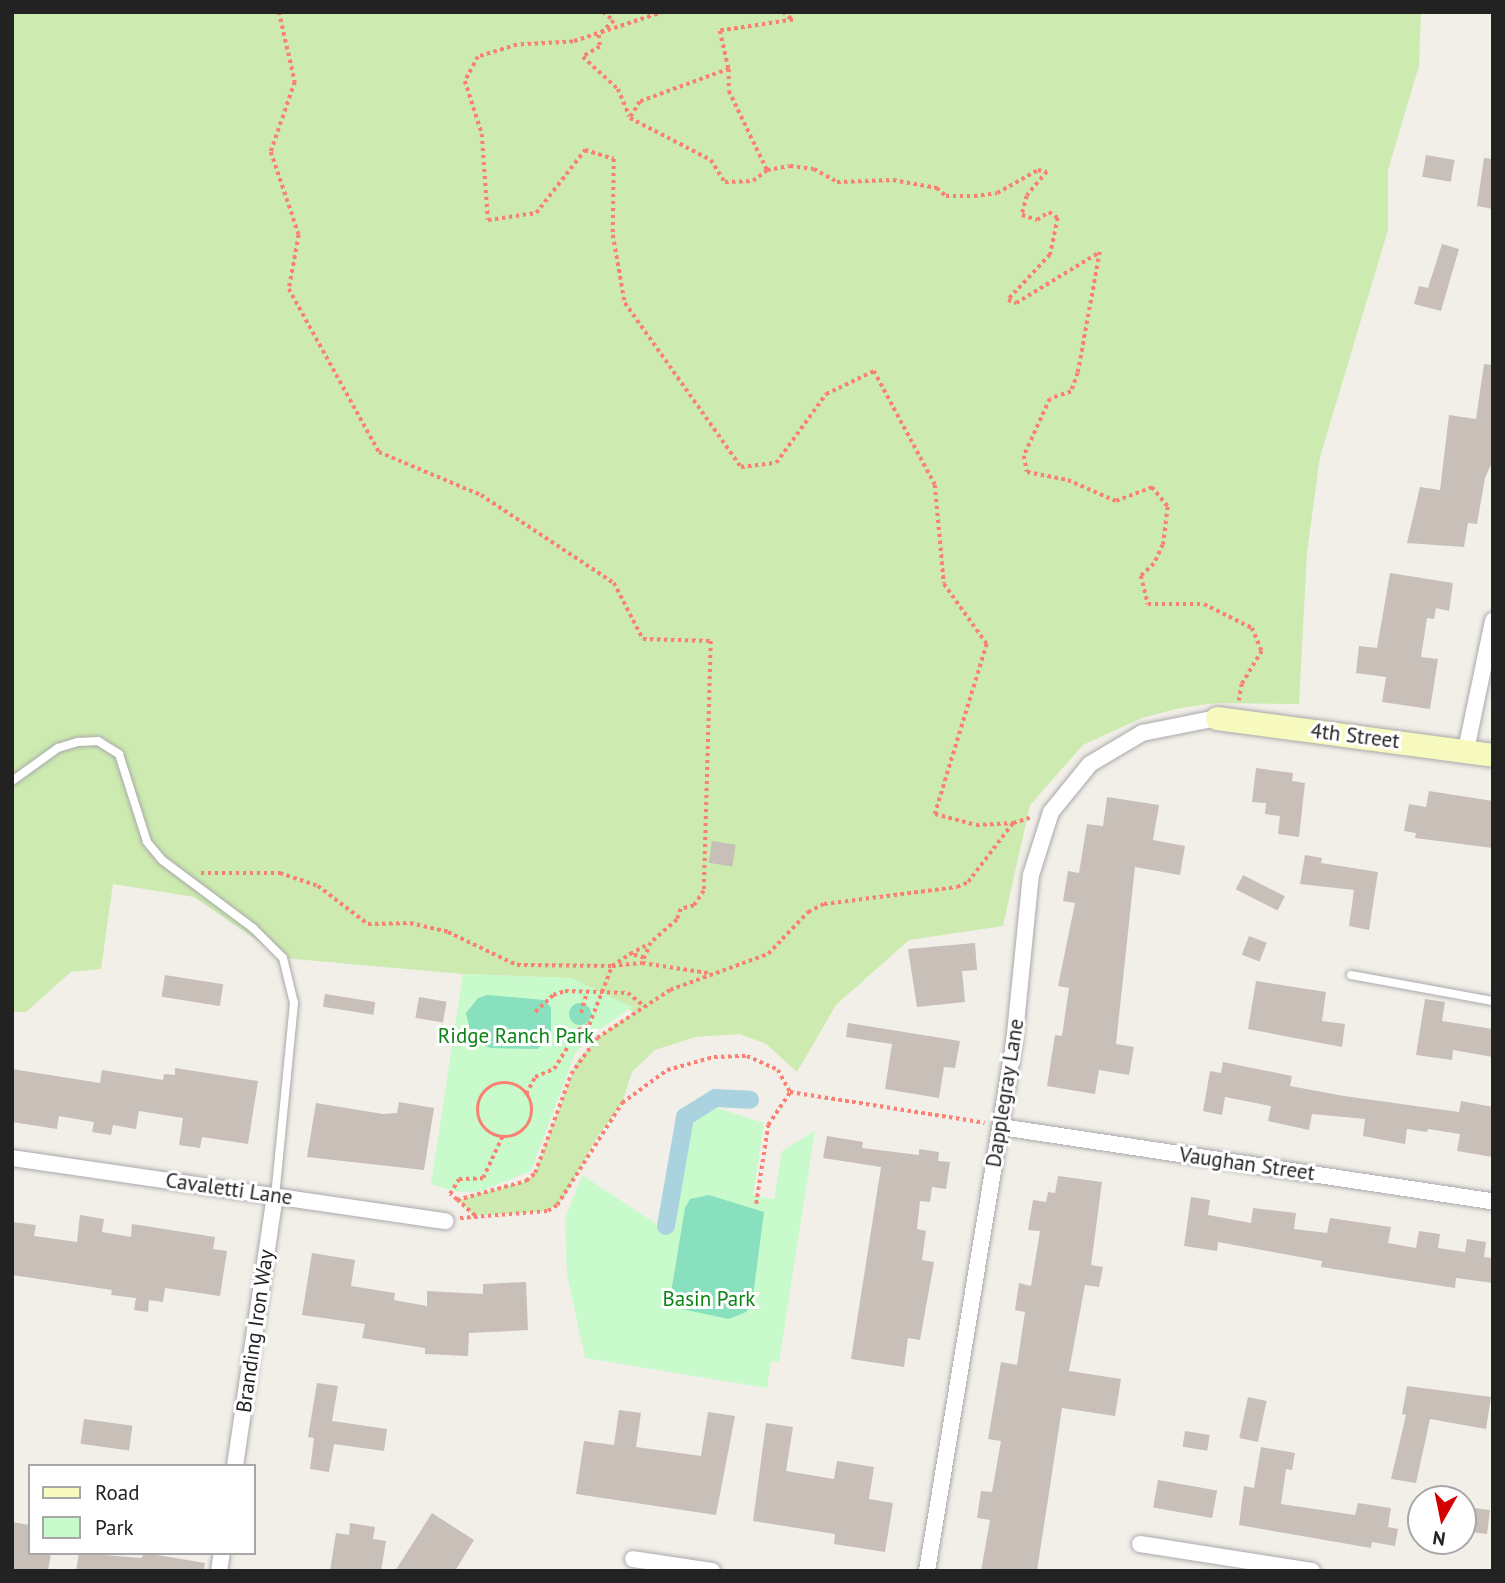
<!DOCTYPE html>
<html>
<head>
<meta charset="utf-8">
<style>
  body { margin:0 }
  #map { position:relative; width:1505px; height:1583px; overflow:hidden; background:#f2efe9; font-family:"PT Sans",sans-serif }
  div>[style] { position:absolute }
  .grass>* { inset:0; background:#cdebb0 }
  .park>* { inset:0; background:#c8facc }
  .pitch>* { inset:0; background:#88e0be }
  .round { border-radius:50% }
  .canal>* { height:18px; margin:-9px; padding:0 9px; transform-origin:9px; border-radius:9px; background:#aad3df }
  .building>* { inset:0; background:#c7bfb8; transform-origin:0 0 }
  .path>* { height:3.5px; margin-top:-1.75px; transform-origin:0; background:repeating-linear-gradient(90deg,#fa8072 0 3.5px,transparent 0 7px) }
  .path>.ring { margin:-1.75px; padding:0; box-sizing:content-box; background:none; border:3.5px solid #fa8072; border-radius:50% }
  .roads { filter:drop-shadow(0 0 2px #a9a9a9) drop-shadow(0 0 2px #a9a9a9) }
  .lane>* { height:8px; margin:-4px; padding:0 4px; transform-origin:4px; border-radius:4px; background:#fff }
  .street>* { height:16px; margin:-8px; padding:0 8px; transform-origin:8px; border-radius:8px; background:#fff }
  .secondary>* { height:23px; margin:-11.5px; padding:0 11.5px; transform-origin:11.5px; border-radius:11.5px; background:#f7fabf }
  span { translate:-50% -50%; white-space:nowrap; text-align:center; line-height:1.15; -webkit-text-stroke:6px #fff; paint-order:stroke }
  .street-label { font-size:21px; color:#222 }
  .park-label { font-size:21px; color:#0c8416 }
  .frame { position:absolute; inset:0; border:14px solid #222; pointer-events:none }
  .legend { position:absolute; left:28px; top:1464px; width:228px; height:91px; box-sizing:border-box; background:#fff; border:2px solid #a7a7a7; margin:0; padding:9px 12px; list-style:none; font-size:21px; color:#222 }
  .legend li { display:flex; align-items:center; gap:14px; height:35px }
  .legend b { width:35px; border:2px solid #a7a7a7 }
  .north { position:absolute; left:1407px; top:1485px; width:70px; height:70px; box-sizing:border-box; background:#fff; border:2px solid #a7a7a7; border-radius:50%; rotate:189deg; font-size:19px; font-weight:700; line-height:28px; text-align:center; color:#222 }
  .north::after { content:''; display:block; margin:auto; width:24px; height:32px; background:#d40000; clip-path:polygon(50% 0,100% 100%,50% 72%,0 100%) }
</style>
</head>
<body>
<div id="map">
  <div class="grass">
    <i style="clip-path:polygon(12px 12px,1421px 12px,1419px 66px,1388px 170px,1388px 230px,1320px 457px,1307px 552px,1299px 704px,1215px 703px,1176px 709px,1142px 718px,1083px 745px,1030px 805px,1003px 926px,909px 940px,836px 1005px,797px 1072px,766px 1044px,740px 1034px,695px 1037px,655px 1050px,632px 1072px,622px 1103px,596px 1139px,563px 1199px,548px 1211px,475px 1216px,457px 1200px,526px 1181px,535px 1173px,577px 1061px,597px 1038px,634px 1012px,571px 978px,463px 974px,283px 958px,194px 897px,113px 884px,101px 969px,71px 972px,26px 1012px,12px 1012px)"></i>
  </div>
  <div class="park">
    <i style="clip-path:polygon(463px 974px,571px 978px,632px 1007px,592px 1035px,575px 1054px,531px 1171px,481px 1191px,458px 1192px,431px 1184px)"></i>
    <i style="clip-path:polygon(714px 1107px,764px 1123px,753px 1196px,774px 1199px,782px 1151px,815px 1131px,779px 1362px,771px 1361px,767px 1388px,585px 1358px,567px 1274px,565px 1219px,582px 1175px,667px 1231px,675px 1227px,690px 1125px)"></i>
  </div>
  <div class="pitch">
    <i style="clip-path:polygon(487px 995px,544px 1000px,551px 1007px,551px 1035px,538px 1049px,490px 1048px,472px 1040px,466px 1013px,478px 998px)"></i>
    <i class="round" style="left:569px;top:1003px;width:22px;height:22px"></i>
    <i style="clip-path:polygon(709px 1195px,764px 1212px,752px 1304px,746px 1312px,729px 1319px,681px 1309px,671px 1293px,685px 1208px,690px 1199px)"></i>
  </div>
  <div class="canal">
    <i style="left:666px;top:1226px;width:111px;rotate:-80.1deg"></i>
    <i style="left:685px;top:1117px;width:36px;rotate:-32deg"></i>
    <i style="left:716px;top:1098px;width:34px;rotate:3deg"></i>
  </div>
  <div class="building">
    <i style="left:1426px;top:155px;width:29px;height:22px;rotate:10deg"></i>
    <i style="clip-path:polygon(1484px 158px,1493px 159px,1493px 209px,1477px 206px)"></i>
    <i style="clip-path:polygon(1442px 244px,1459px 249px,1441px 311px,1414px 304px,1419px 286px,1428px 288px)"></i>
    <i style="clip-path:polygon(1484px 364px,1493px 365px,1493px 460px,1485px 478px,1477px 524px,1468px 523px,1464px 547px,1407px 543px,1420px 487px,1440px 490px,1449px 415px,1476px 419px)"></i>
    <i style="clip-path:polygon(1390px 573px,1453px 583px,1449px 611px,1436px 608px,1434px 619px,1427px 618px,1421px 657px,1438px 659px,1430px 709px,1382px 702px,1386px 677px,1356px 673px,1359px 646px,1377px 648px)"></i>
    <i style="clip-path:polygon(1256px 768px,1293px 773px,1292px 781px,1305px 783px,1299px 837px,1278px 834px,1280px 816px,1265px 814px,1266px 803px,1252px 802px)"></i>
    <i style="clip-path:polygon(1429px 791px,1493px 801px,1493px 848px,1415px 838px,1416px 833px,1404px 831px,1409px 804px,1426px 807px)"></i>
    <i style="clip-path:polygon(1107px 797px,1159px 805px,1153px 840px,1185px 846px,1180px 875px,1135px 867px,1116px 1044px,1134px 1047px,1129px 1075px,1099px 1070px,1095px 1094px,1047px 1086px,1055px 1035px,1062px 1036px,1069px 988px,1058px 986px,1075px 903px,1063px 901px,1068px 871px,1079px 873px,1087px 824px,1103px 826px)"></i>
    <i style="left:712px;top:841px;width:24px;height:22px;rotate:9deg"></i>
    <i style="clip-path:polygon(1305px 855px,1322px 858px,1321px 863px,1378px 872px,1369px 930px,1349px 926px,1354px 890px,1300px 884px)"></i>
    <i style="left:1243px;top:875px;width:47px;height:16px;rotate:27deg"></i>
    <i style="left:1249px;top:936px;width:19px;height:20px;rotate:21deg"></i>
    <i style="clip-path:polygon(975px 943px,977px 970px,962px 971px,965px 1002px,917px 1007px,908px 949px)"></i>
    <i style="left:165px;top:975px;width:59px;height:22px;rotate:9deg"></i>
    <i style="clip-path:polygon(1256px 981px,1326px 992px,1322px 1021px,1345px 1024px,1342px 1047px,1248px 1029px)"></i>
    <i style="left:325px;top:994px;width:51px;height:13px;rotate:9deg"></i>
    <i style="left:419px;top:997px;width:28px;height:21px;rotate:10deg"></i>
    <i style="clip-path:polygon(1425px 999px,1445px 1002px,1442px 1021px,1493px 1029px,1493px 1057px,1453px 1050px,1452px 1060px,1416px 1055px)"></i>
    <i style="clip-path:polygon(848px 1023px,960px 1041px,955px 1068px,944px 1067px,939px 1098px,885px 1089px,892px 1044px,846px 1037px)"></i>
    <i style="clip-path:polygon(1223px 1062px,1292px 1076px,1290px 1086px,1344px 1096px,1459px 1112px,1461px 1101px,1493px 1107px,1493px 1157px,1457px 1151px,1460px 1134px,1428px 1129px,1427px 1132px,1407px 1129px,1405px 1144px,1363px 1136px,1365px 1119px,1312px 1114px,1309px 1130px,1268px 1121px,1271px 1106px,1225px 1097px,1222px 1115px,1203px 1111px,1210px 1071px,1221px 1073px)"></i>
    <i style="clip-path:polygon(175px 1068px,258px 1081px,248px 1144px,202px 1137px,200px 1148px,179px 1145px,183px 1118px,139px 1111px,136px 1129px,113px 1125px,111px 1135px,92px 1132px,94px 1122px,59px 1116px,57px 1129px,12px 1122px,12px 1069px,100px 1083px,102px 1070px,163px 1080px,164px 1074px,175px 1075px)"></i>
    <i style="clip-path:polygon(399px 1102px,434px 1108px,424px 1170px,307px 1157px,316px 1103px,383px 1114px,397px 1113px)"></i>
    <i style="clip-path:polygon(827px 1136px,863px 1142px,862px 1148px,919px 1155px,919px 1149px,939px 1152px,938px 1161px,950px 1162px,946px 1189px,932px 1187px,930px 1202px,920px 1201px,917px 1229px,926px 1231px,922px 1260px,934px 1262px,920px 1340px,908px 1338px,904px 1367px,851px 1359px,881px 1167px,823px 1158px)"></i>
    <i style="clip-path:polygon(1058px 1176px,1102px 1182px,1091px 1265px,1103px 1267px,1099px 1287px,1085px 1285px,1069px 1371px,1121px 1379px,1115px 1416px,1062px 1408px,1037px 1571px,981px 1571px,990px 1520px,977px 1518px,981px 1491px,992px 1492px,1001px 1441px,988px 1439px,1001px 1362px,1017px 1365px,1025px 1312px,1015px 1310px,1019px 1283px,1031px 1286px,1040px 1231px,1028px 1230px,1033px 1200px,1046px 1202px,1048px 1192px,1055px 1193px)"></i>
    <i style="clip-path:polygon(1191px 1197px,1210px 1200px,1208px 1215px,1251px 1223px,1253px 1208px,1296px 1213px,1294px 1229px,1327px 1233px,1330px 1218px,1391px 1227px,1388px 1243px,1416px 1248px,1419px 1231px,1440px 1234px,1438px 1248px,1465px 1252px,1467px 1239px,1486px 1242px,1484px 1257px,1493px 1258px,1493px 1283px,1456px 1278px,1455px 1288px,1321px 1267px,1322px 1261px,1218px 1242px,1217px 1251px,1184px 1246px)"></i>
    <i style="clip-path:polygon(80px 1215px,104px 1219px,102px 1232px,131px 1237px,132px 1224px,215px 1237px,213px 1249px,227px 1251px,220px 1296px,165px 1288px,163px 1302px,149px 1300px,148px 1312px,134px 1310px,136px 1298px,111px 1295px,112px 1290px,12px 1275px,12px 1222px,36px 1225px,34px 1236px,77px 1242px)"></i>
    <i style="clip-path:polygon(312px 1253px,355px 1260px,351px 1286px,395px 1293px,394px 1300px,427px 1306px,427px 1291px,483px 1294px,483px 1284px,526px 1282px,528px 1330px,469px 1333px,468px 1356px,425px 1354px,425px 1348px,362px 1338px,365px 1324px,302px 1315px)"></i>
    <i style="clip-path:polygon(317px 1383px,338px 1386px,332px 1421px,387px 1429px,384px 1451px,334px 1444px,329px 1472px,310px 1469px,314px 1438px,308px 1437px)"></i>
    <i style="clip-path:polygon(1407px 1386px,1491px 1397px,1486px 1429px,1430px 1419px,1416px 1483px,1391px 1479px,1406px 1415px,1402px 1414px)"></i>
    <i style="left:1248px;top:1397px;width:19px;height:42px;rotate:12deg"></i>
    <i style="clip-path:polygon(619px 1410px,641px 1413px,636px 1447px,701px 1456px,708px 1412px,735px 1416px,716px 1515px,576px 1494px,584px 1441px,614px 1445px)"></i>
    <i style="left:84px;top:1419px;width:49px;height:25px;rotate:8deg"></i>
    <i style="clip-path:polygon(766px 1423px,793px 1427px,786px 1471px,834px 1479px,837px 1461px,874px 1467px,869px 1499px,893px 1503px,885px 1552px,834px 1544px,835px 1534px,753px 1521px)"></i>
    <i style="left:1185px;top:1431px;width:25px;height:16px;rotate:9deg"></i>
    <i style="clip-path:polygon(1261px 1447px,1295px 1453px,1292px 1470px,1286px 1469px,1281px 1504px,1355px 1515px,1358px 1503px,1391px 1508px,1388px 1527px,1398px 1529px,1395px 1546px,1372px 1542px,1371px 1548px,1239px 1525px,1244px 1486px,1254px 1488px)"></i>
    <i style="left:1158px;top:1480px;width:60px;height:28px;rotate:10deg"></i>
    <i style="clip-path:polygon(1474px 1508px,1490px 1510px,1487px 1534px,1463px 1531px,1463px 1512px,1474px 1513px)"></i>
    <i style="clip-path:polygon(432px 1513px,474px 1540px,455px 1571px,395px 1571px)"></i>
    <i style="clip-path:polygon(12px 1522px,30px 1525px,30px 1553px,51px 1553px,48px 1571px,12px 1571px)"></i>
    <i style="clip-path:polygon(350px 1523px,375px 1527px,373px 1539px,386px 1541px,381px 1571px,330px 1571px,336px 1533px,349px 1535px)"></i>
    <i style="clip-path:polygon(79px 1553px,141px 1558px,145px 1553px,205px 1563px,204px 1571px,76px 1571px)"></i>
  </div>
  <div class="path">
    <i style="left:279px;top:12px;width:72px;rotate:77.1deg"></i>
    <i style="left:295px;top:82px;width:74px;rotate:108.9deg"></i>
    <i style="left:271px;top:152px;width:88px;rotate:71.4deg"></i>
    <i style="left:299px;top:235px;width:55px;rotate:100.5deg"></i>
    <i style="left:289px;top:289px;width:186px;rotate:61.1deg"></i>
    <i style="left:379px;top:452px;width:111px;rotate:22.9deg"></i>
    <i style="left:481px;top:495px;width:159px;rotate:33.5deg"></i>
    <i style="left:614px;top:583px;width:63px;rotate:62.6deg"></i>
    <i style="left:643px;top:639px;width:68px;rotate:1.7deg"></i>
    <i style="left:711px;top:641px;width:250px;rotate:91.6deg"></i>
    <i style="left:704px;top:891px;width:18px;rotate:124deg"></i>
    <i style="left:694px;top:906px;width:13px;rotate:167deg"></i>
    <i style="left:681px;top:909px;width:12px;rotate:110deg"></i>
    <i style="left:677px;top:920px;width:35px;rotate:139deg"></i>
    <i style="left:651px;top:943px;width:22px;rotate:114deg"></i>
    <i style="left:642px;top:963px;width:67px;rotate:8.6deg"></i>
    <i style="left:603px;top:12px;width:14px;rotate:39deg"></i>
    <i style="left:614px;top:21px;width:21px;rotate:137deg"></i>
    <i style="left:599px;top:35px;width:12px;rotate:85deg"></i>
    <i style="left:600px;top:47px;width:20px;rotate:150deg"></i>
    <i style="left:583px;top:57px;width:47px;rotate:42.4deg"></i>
    <i style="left:618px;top:89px;width:30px;rotate:67deg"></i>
    <i style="left:664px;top:12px;width:96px;rotate:161.8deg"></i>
    <i style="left:573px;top:42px;width:56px;rotate:176.9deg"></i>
    <i style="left:517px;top:45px;width:41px;rotate:162.9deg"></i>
    <i style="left:478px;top:57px;width:27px;rotate:118deg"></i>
    <i style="left:465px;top:81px;width:56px;rotate:72.2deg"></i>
    <i style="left:482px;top:134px;width:86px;rotate:86deg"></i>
    <i style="left:488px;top:220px;width:49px;rotate:-8.3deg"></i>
    <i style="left:536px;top:213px;width:80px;rotate:-52.1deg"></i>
    <i style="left:585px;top:150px;width:30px;rotate:17deg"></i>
    <i style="left:614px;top:159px;width:76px;rotate:90.8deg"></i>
    <i style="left:613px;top:235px;width:69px;rotate:80deg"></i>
    <i style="left:625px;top:303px;width:201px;rotate:54.7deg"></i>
    <i style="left:741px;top:467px;width:35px;rotate:-7deg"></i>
    <i style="left:776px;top:463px;width:85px;rotate:-54.1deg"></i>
    <i style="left:826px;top:394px;width:53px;rotate:-25.6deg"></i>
    <i style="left:874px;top:371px;width:129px;rotate:61.8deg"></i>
    <i style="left:935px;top:485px;width:99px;rotate:84.8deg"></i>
    <i style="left:944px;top:584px;width:74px;rotate:54.4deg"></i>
    <i style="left:987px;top:644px;width:178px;rotate:107deg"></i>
    <i style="left:935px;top:814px;width:42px;rotate:15deg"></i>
    <i style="left:976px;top:825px;width:37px;rotate:-3deg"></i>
    <i style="left:783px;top:12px;width:13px;rotate:39deg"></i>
    <i style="left:793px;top:20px;width:74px;rotate:171.4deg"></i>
    <i style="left:720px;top:31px;width:39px;rotate:77deg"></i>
    <i style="left:729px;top:69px;width:95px;rotate:159.7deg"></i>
    <i style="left:640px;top:102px;width:19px;rotate:122deg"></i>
    <i style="left:630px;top:118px;width:91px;rotate:27.4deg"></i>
    <i style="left:711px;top:160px;width:26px;rotate:58deg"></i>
    <i style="left:725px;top:182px;width:28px;rotate:-2deg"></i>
    <i style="left:753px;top:181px;width:18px;rotate:-38deg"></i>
    <i style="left:767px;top:170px;width:23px;rotate:-10deg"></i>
    <i style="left:790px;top:166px;width:24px;rotate:7deg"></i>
    <i style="left:814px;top:169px;width:26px;rotate:29deg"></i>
    <i style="left:837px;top:182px;width:56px;rotate:-2deg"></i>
    <i style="left:893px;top:180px;width:45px;rotate:10.3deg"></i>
    <i style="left:937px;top:188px;width:12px;rotate:42deg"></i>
    <i style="left:946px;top:196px;width:28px"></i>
    <i style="left:974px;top:196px;width:23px;rotate:-7deg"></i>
    <i style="left:997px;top:193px;width:47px;rotate:-29.3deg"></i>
    <i style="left:1038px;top:170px;width:9px;rotate:13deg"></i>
    <i style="left:1047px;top:172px;width:31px;rotate:130deg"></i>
    <i style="left:1027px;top:196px;width:20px;rotate:105deg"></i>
    <i style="left:1022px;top:215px;width:16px;rotate:18deg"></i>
    <i style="left:1037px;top:220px;width:14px;rotate:-34deg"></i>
    <i style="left:1049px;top:212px;width:11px;rotate:34deg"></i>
    <i style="left:1058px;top:218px;width:38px;rotate:102deg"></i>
    <i style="left:1050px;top:255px;width:62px;rotate:133deg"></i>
    <i style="left:1008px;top:300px;width:9px;rotate:21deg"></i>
    <i style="left:1016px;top:303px;width:98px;rotate:-31.3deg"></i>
    <i style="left:1100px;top:252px;width:123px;rotate:100.3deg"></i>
    <i style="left:1078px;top:373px;width:20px;rotate:110deg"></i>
    <i style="left:1071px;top:392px;width:22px;rotate:162deg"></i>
    <i style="left:1050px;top:399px;width:63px;rotate:114.5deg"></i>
    <i style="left:1024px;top:456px;width:16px;rotate:79deg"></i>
    <i style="left:1027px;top:472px;width:42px;rotate:11deg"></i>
    <i style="left:1068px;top:480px;width:52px;rotate:23.6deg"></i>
    <i style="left:1116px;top:501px;width:39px;rotate:-21deg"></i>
    <i style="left:1152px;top:487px;width:26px;rotate:51deg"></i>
    <i style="left:1168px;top:507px;width:38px;rotate:97deg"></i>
    <i style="left:1163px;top:545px;width:21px;rotate:115deg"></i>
    <i style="left:1154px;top:564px;width:18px;rotate:137deg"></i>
    <i style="left:1141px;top:576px;width:29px;rotate:76deg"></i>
    <i style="left:1148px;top:604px;width:56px"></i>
    <i style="left:1204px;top:604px;width:54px;rotate:26.6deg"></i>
    <i style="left:1252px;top:628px;width:25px;rotate:67deg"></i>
    <i style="left:1262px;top:651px;width:39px;rotate:121deg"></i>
    <i style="left:1242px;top:684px;width:17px;rotate:100deg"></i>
    <i style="left:729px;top:69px;width:22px;rotate:90deg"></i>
    <i style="left:729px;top:91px;width:88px;rotate:64.3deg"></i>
    <i style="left:201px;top:873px;width:79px"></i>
    <i style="left:280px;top:873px;width:40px;rotate:18.9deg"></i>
    <i style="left:318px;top:886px;width:63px;rotate:37.2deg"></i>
    <i style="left:368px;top:924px;width:42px;rotate:-1.4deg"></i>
    <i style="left:410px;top:923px;width:39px;rotate:13deg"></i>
    <i style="left:448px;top:932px;width:76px;rotate:25.6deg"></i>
    <i style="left:517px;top:965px;width:95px;rotate:0.6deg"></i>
    <i style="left:612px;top:966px;width:22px;rotate:-34deg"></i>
    <i style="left:644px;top:958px;width:15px;rotate:-164deg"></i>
    <i style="left:630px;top:954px;width:21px;rotate:-28deg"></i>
    <i style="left:535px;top:1012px;width:25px;rotate:-43deg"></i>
    <i style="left:553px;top:995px;width:13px;rotate:-18deg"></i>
    <i style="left:565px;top:991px;width:63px;rotate:1.8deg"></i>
    <i style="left:628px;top:993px;width:21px;rotate:39deg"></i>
    <i style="left:581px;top:1013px;width:20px;rotate:-75deg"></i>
    <i class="ring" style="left:478px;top:1083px;width:50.5px;height:50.5px"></i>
    <i style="left:526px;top:1094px;width:19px;rotate:-62deg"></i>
    <i style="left:535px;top:1077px;width:21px;rotate:-23deg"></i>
    <i style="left:554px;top:1069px;width:46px;rotate:-58.4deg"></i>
    <i style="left:578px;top:1030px;width:12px;rotate:-24deg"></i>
    <i style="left:589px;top:1025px;width:63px;rotate:-68.7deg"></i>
    <i style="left:612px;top:966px;width:30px;rotate:-6deg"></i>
    <i style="left:457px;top:1200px;width:9px;rotate:-139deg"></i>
    <i style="left:450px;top:1194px;width:17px;rotate:-59deg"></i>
    <i style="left:459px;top:1179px;width:24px;rotate:-2deg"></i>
    <i style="left:483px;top:1178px;width:45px;rotate:-65.1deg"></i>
    <i style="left:756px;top:1204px;width:80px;rotate:-81.4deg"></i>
    <i style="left:768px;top:1125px;width:40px;rotate:-56deg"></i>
    <i style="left:475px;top:1216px;width:24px;rotate:-138deg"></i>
    <i style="left:457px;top:1200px;width:72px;rotate:-15.4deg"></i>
    <i style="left:526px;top:1181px;width:12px;rotate:-42deg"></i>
    <i style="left:535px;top:1173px;width:105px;rotate:-70deg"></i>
    <i style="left:571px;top:1074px;width:44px;rotate:-54.2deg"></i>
    <i style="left:597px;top:1038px;width:87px;rotate:-33.3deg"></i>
    <i style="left:670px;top:990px;width:104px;rotate:-20.2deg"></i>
    <i style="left:768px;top:954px;width:58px;rotate:-46.4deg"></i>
    <i style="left:808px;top:912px;width:18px;rotate:-27deg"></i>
    <i style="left:824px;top:904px;width:134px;rotate:-7.3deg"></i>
    <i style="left:957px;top:887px;width:12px;rotate:-24deg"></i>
    <i style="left:968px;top:882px;width:74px;rotate:-52.7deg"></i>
    <i style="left:1013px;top:823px;width:21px;rotate:-17deg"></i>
    <i style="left:460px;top:1218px;width:88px;rotate:-4.5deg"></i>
    <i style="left:548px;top:1211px;width:11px;rotate:-34deg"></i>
    <i style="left:557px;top:1205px;width:121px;rotate:-57.5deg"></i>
    <i style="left:622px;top:1103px;width:56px;rotate:-36.3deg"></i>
    <i style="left:667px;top:1070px;width:49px;rotate:-15.5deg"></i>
    <i style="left:714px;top:1057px;width:33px;rotate:-2deg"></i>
    <i style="left:747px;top:1056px;width:34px;rotate:24deg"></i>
    <i style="left:778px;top:1070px;width:25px;rotate:61deg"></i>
    <i style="left:790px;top:1092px;width:197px;rotate:9deg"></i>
  </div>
  <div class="roads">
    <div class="lane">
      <i style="left:12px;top:781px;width:57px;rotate:-35.7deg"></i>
      <i style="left:58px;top:748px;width:21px;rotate:-17deg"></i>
      <i style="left:78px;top:742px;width:20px;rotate:-3deg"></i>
      <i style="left:98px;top:741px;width:25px;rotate:32deg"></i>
      <i style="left:119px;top:754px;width:92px;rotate:72.3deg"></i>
      <i style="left:147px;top:842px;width:23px;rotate:50deg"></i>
      <i style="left:162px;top:860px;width:114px;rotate:36.8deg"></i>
      <i style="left:253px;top:928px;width:42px;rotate:45deg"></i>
      <i style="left:283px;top:958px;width:46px;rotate:76.3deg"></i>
      <i style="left:294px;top:1003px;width:194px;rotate:95.6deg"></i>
      <i style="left:1351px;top:975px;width:144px;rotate:10.4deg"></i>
    </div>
    <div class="street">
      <i style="left:1466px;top:750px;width:132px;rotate:-78.2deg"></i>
      <i style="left:1001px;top:1127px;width:498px;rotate:8.6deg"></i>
      <i style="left:12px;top:1158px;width:438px;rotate:8.3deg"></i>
      <i style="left:235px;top:1466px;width:273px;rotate:-81.6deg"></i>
      <i style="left:1140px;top:1544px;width:174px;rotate:8.9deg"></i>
      <i style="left:633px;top:1559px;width:80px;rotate:8.6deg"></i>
      <i style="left:219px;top:1571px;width:18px;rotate:-81deg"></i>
      <i style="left:927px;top:1571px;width:534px;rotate:-80.63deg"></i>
      <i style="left:1014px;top:1044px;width:170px;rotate:-84.3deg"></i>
      <i style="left:1031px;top:875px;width:66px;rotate:-72.4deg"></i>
      <i style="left:1051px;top:812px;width:62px;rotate:-50.9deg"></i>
      <i style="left:1090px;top:764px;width:61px;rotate:-30.8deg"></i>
      <i style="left:1142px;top:733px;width:76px;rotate:-11.3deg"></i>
    </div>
    <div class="secondary">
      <i style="left:1217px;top:718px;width:278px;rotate:7.6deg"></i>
    </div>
  </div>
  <div class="street-label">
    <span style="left:1355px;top:736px;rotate:7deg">4th Street</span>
    <span style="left:1005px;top:1093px;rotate:-81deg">Dapplegray Lane</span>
    <span style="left:1247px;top:1164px;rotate:8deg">Vaughan Street</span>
    <span style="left:229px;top:1189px;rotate:8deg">Cavaletti Lane</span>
    <span style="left:255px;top:1331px;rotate:-82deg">Branding Iron Way</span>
  </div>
  <div class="park-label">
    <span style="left:516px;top:1036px">Ridge Ranch Park</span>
    <span style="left:709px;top:1299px">Basin Park</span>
  </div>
  <div class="frame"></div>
  <ul class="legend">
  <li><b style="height:9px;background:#f7fabf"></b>Road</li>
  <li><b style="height:19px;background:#c8facc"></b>Park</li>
  </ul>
  <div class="north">N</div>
</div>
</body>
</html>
